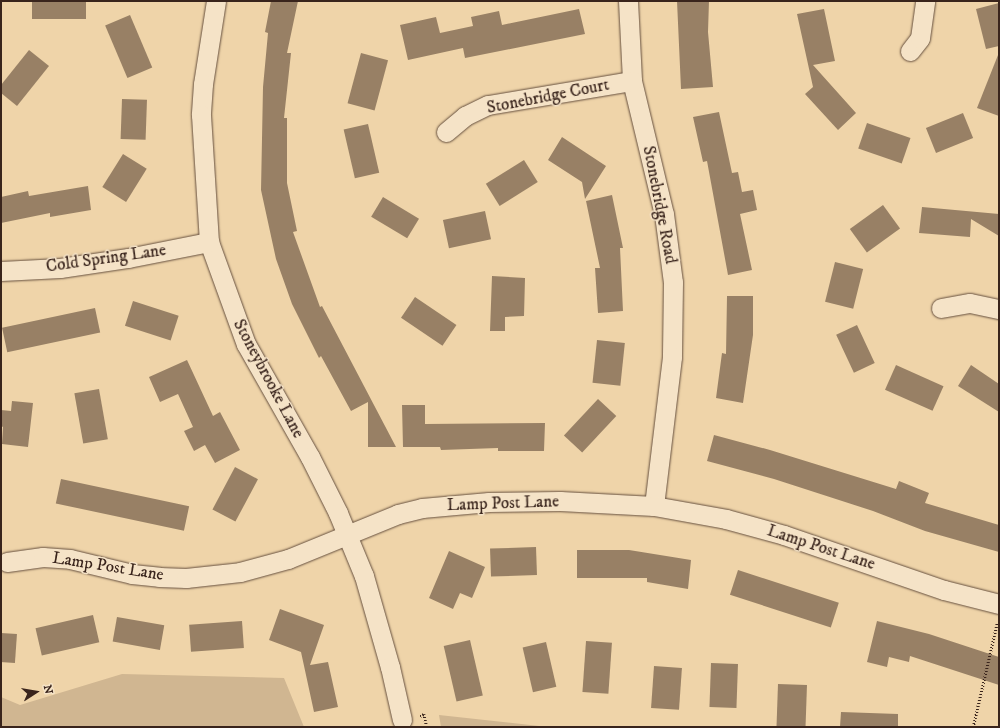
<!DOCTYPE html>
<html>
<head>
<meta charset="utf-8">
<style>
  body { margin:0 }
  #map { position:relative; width:1000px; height:728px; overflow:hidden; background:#efd4a9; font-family:"IM FELL DW Pica",serif }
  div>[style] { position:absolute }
  .green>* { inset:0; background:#d0b691 }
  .building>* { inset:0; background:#988065; transform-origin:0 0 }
  .path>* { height:2.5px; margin-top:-1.25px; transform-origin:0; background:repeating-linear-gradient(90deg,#39241c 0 1px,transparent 0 3px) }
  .roads { filter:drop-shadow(0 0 1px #66503f) drop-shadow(0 0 1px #66503f) }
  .minor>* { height:19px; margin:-9.5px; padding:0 9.5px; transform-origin:9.5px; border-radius:9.5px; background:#f5e3c7 }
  span { translate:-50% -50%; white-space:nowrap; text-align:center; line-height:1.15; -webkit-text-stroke:3px #f5e3c7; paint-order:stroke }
  .street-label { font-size:17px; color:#39241c }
  .frame { position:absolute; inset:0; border:2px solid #39241c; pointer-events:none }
  .north { position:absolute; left:16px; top:672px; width:40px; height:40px; -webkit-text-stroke:3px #f5e3c7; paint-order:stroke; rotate:78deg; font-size:11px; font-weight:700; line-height:16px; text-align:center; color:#39241c }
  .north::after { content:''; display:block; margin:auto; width:14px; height:18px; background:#39241c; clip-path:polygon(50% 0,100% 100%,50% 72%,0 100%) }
</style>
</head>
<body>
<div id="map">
  <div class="green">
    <i style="clip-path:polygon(122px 674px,284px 678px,304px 727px,1px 727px,1px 697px,20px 705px)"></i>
    <i style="clip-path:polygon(439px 715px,548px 727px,441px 727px)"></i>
  </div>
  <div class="building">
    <i style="left:32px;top:1px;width:54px;height:18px"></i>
    <i style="clip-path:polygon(271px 1px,298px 1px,287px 53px,291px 53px,284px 118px,287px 118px,287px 183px,297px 231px,293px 232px,320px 307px,322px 306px,396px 447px,368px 447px,368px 402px,351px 411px,321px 356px,319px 358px,292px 304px,276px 259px,261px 190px,263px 87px,268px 33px,265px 32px)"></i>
    <i style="clip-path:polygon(677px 1px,709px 1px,708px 32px,713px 87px,681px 89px)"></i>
    <i style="clip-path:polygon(999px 3px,999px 46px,986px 49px,976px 9px)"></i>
    <i style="clip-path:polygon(579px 9px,585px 34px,465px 58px,463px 48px,408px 60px,400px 25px,436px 17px,440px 33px,473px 26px,471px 17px,499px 11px,502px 25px)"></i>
    <i style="clip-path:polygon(824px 9px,835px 61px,813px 65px,856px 113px,838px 130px,805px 94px,813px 87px,797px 14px)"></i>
    <i style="left:130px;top:15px;width:57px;height:27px;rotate:67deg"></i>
    <i style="clip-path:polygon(29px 50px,49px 66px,17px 106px,1px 93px,1px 85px)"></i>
    <i style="left:361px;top:53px;width:28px;height:52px;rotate:15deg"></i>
    <i style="clip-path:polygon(998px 55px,999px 55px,999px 116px,977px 108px)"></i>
    <i style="left:122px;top:99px;width:25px;height:40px;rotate:2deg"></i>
    <i style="clip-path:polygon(719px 112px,732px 173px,738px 172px,742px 192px,753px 190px,757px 210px,740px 214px,752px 270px,728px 275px,707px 161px,703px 162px,693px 117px)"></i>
    <i style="left:963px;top:113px;width:27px;height:40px;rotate:68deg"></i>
    <i style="left:867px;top:123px;width:46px;height:27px;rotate:19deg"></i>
    <i style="left:368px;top:124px;width:50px;height:25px;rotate:77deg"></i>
    <i style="clip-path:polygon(562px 137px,606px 166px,585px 199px,582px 182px,548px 160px)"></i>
    <i style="left:123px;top:154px;width:28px;height:39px;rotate:32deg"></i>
    <i style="left:524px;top:160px;width:26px;height:45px;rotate:58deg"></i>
    <i style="clip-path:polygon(88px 186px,91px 210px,50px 217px,50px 213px,1px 223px,1px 197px,28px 191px,29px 196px)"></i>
    <i style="clip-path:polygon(612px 195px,623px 248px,620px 248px,623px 311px,598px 313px,595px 268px,600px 268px,586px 201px)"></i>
    <i style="left:383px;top:197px;width:42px;height:23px;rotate:31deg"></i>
    <i style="left:883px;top:205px;width:29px;height:41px;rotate:54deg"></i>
    <i style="clip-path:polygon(922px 207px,999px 214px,999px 236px,971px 219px,970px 237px,919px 233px)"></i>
    <i style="left:485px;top:211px;width:29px;height:43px;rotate:78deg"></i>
    <i style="left:835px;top:262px;width:29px;height:41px;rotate:14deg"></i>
    <i style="clip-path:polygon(492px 276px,525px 278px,524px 316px,505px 317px,505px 331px,490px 331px)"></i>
    <i style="clip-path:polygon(727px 296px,753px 296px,753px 335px,743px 403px,716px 398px,722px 353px,726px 354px)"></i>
    <i style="left:415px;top:297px;width:50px;height:25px;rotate:34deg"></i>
    <i style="left:133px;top:301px;width:48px;height:26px;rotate:18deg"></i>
    <i style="left:95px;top:308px;width:25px;height:95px;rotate:78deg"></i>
    <i style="left:857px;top:325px;width:42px;height:23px;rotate:65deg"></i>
    <i style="left:597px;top:340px;width:28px;height:43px;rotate:6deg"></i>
    <i style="clip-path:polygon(187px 360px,213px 416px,220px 412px,240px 450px,215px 463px,205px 445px,194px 451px,184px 431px,193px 427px,178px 394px,160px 402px,149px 377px)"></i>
    <i style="left:896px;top:365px;width:52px;height:27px;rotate:24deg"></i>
    <i style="clip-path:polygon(971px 365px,999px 384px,999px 412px,958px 386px)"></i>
    <i style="left:99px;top:389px;width:51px;height:25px;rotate:80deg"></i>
    <i style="left:598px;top:399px;width:25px;height:50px;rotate:43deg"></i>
    <i style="clip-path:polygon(12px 401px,33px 403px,28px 447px,2px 444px,3px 427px,1px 426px,1px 410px,11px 411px)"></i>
    <i style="clip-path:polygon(402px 405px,425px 405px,425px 424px,545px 423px,544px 451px,498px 451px,498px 448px,441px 450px,440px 447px,403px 447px)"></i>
    <i style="clip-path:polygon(714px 435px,770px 450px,896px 489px,899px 481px,929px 493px,925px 503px,999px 525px,999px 552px,925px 531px,873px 511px,774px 479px,707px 461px)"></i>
    <i style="left:235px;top:467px;width:26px;height:48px;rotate:28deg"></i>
    <i style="left:61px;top:479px;width:131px;height:25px;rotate:12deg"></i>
    <i style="left:536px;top:547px;width:28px;height:46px;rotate:88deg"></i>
    <i style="clip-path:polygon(577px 550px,629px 550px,691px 560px,688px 589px,647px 582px,647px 578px,577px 578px)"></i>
    <i style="clip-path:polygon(449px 551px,485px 567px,472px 598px,460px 593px,453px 609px,429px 598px)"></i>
    <i style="left:738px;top:570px;width:106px;height:26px;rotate:18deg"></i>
    <i style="clip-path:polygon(280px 609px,324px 625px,310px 665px,328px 662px,338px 707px,314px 712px,301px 652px,269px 640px)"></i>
    <i style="left:93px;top:615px;width:28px;height:59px;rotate:77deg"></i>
    <i style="left:117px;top:617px;width:48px;height:25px;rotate:10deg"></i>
    <i style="left:242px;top:621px;width:27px;height:53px;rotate:86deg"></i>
    <i style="clip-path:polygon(877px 621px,929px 634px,999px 657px,999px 685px,910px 656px,909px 662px,889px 657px,887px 667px,867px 662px)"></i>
    <i style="left:1px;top:633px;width:16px;height:29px;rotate:4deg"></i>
    <i style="left:470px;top:640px;width:57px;height:27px;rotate:77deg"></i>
    <i style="left:586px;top:641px;width:26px;height:51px;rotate:4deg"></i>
    <i style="left:546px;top:642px;width:46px;height:24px;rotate:77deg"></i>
    <i style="left:711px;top:663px;width:27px;height:44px;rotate:2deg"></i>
    <i style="left:654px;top:666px;width:28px;height:42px;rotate:4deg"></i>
    <i style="left:778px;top:684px;width:29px;height:43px;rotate:2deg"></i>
    <i style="clip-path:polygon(841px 712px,898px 714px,898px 727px,840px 727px)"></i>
  </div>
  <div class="path">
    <i style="left:420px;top:716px;width:4px;rotate:-27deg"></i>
    <i style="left:424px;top:714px;width:13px;rotate:77deg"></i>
    <i style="left:973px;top:727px;width:107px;rotate:-77deg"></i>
  </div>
  <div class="roads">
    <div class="minor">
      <i style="left:216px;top:1px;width:84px;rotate:98.9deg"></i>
      <i style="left:203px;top:84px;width:31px;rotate:94deg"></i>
      <i style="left:201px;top:115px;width:127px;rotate:86.4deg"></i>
      <i style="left:209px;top:242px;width:109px;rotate:70.1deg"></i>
      <i style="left:246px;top:344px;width:130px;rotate:60.5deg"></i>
      <i style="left:310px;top:457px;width:63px;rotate:63.4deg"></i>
      <i style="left:338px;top:513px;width:68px;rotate:67.6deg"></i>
      <i style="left:364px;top:576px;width:95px;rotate:74.1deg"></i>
      <i style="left:390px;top:667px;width:54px;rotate:77.2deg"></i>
      <i style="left:628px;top:1px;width:80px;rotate:87.1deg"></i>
      <i style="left:632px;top:81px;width:137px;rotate:76.5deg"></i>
      <i style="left:664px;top:214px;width:69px;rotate:82.5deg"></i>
      <i style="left:673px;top:282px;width:75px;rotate:90.8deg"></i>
      <i style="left:672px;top:357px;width:150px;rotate:96.9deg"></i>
      <i style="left:910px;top:51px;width:16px;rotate:-52deg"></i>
      <i style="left:920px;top:38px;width:37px;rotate:-82deg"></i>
      <i style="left:446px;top:132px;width:25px;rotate:-40deg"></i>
      <i style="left:465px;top:116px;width:25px;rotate:-26deg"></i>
      <i style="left:488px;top:105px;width:146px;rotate:-9.5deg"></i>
      <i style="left:1px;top:271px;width:59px;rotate:-2.9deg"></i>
      <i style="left:60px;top:268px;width:69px;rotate:-8.4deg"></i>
      <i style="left:128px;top:258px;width:83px;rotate:-11.2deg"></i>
      <i style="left:941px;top:308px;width:29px;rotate:-10deg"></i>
      <i style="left:970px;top:303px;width:30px;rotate:12deg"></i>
      <i style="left:7px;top:562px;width:36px;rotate:-8deg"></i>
      <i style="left:43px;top:557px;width:27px;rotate:4deg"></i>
      <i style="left:70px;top:559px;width:64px;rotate:13.6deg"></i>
      <i style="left:132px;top:574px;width:27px;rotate:6deg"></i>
      <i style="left:159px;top:577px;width:27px;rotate:2deg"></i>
      <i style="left:186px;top:578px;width:54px;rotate:-6.3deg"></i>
      <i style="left:240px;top:572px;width:50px;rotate:-15.2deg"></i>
      <i style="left:288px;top:559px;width:119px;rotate:-22.2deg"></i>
      <i style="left:398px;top:514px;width:25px;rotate:-14deg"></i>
      <i style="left:422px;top:508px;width:67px;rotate:-5.1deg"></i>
      <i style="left:489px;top:502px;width:71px;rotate:-0.8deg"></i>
      <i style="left:560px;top:501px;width:94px;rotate:3deg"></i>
      <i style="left:654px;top:506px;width:73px;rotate:10.2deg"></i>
      <i style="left:726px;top:519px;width:60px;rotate:15.4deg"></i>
      <i style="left:784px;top:535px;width:169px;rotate:19deg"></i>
      <i style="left:944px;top:590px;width:57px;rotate:14.3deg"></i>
    </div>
  </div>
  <div class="street-label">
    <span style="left:548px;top:97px;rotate:-11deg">Stonebridge Court</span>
    <span style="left:659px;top:205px;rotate:79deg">Stonebridge Road</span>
    <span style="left:106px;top:259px;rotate:-8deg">Cold Spring Lane</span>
    <span style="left:268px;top:379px;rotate:62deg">Stoneybrooke Lane</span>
    <span style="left:503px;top:504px;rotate:-2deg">Lamp Post Lane</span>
    <span style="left:821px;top:548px;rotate:18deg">Lamp Post Lane</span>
    <span style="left:108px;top:567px;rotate:9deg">Lamp Post Lane</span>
  </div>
  <div class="frame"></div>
  <div class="north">N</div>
</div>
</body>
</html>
